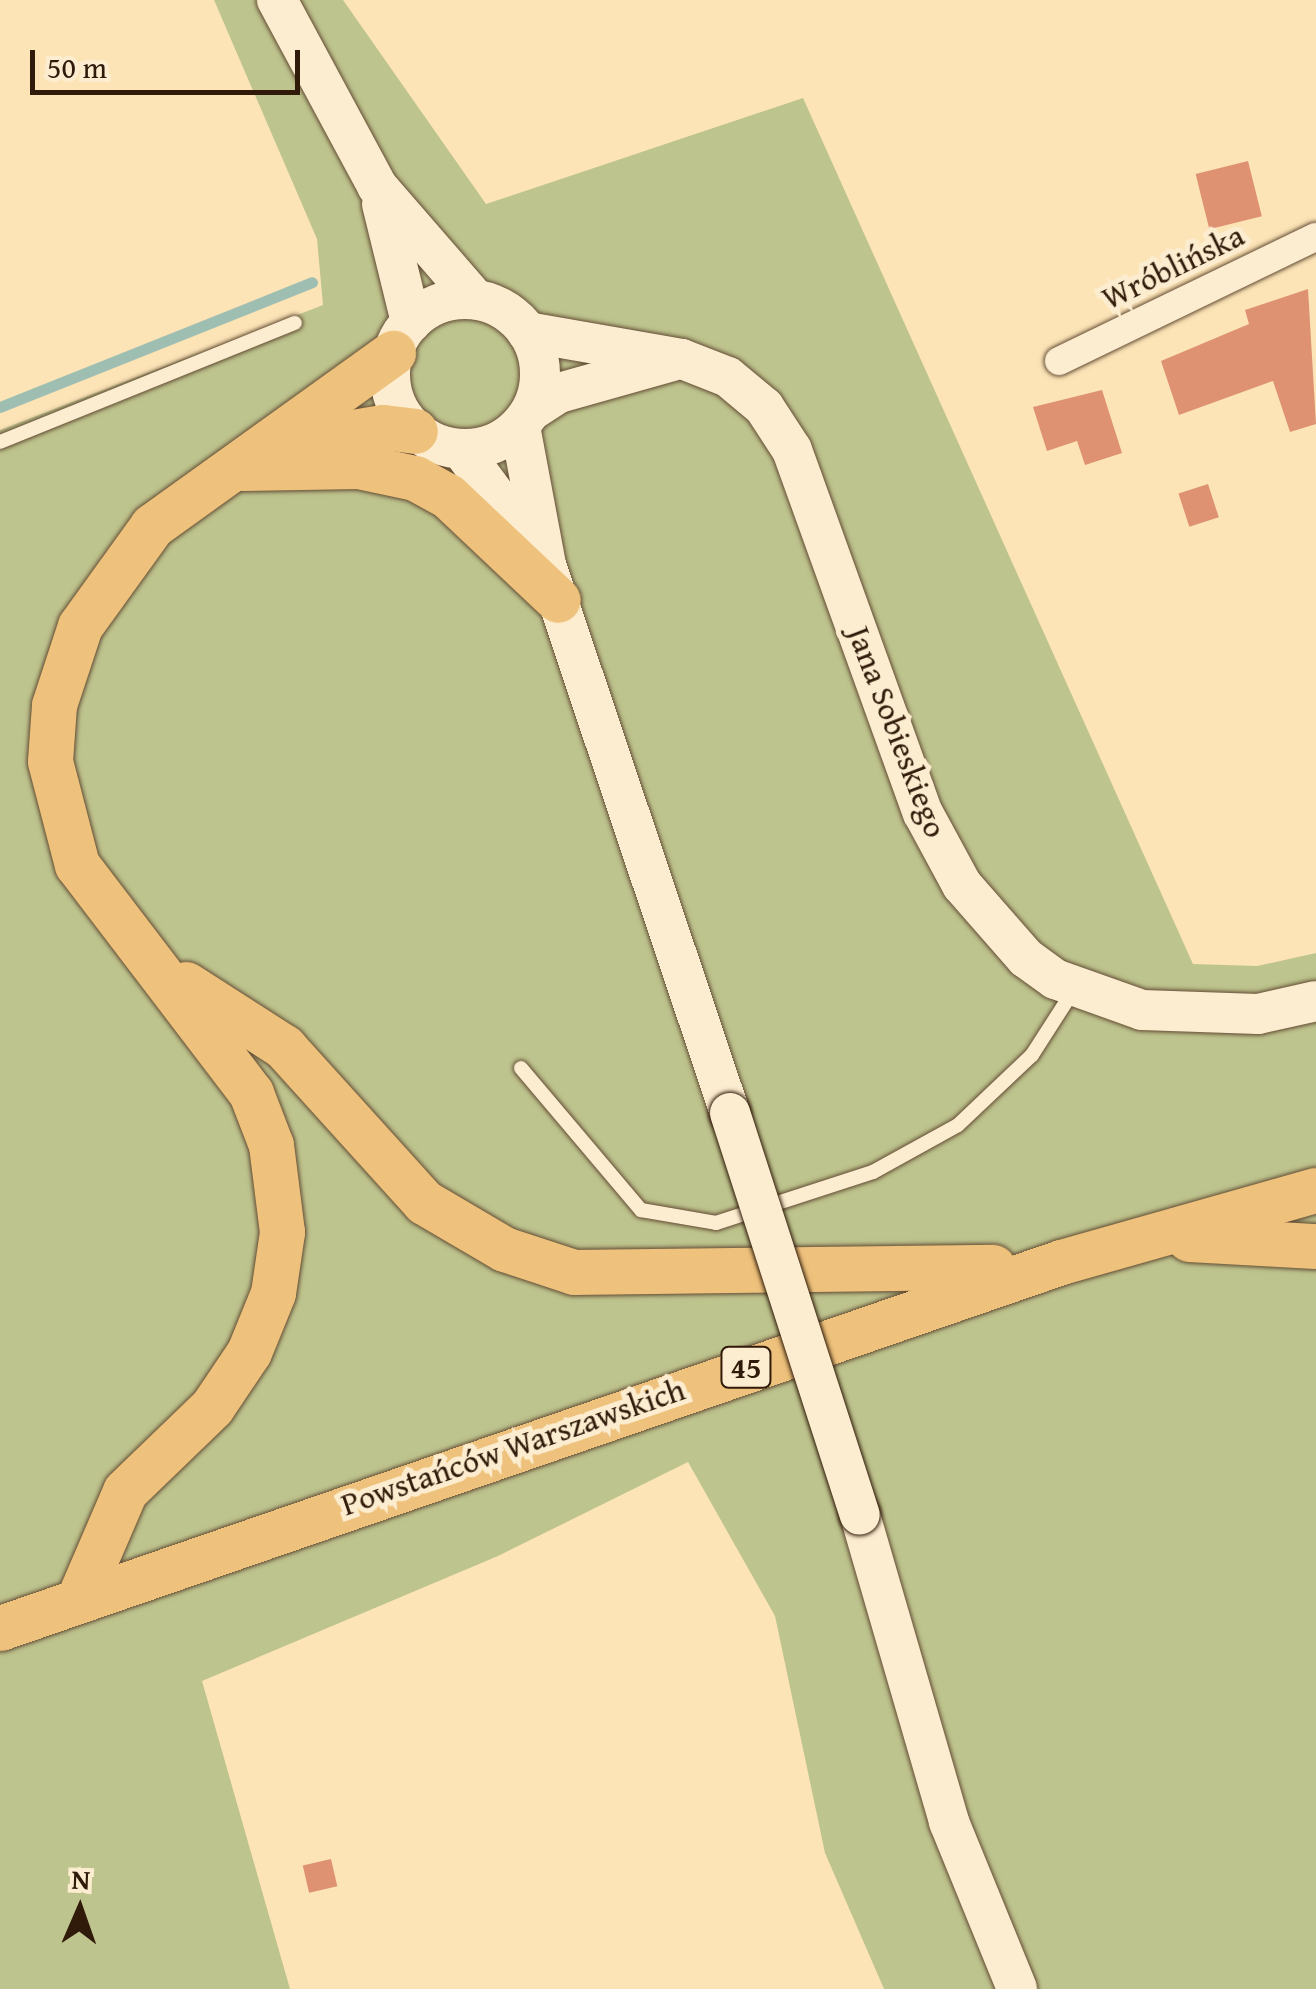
<!DOCTYPE html>
<html>
<head>
<meta charset="utf-8">
<style>
  body { margin:0 }
  #map { position:relative; width:1316px; height:1989px; overflow:hidden; background:#fce4b7; font-family:"Gentium Book Plus",serif }
  div>[style] { position:absolute }
  .green>* { inset:0; background:#bec48e }
  .stream>* { height:11px; margin:-5.5px; padding:0 5.5px; transform-origin:5.5px; border-radius:5.5px; background:#9fbeb2 }
  .building>* { inset:0; background:#de9272; transform-origin:0 0 }
  .roads { filter:drop-shadow(0 0 2px #634c34) drop-shadow(0 0 2px #634c34) }
  .lane>* { height:14px; margin:-7px; padding:0 7px; transform-origin:7px; border-radius:7px; background:#fdedd0 }
  .street>* { height:28px; margin:-14px; padding:0 14px; transform-origin:14px; border-radius:14px; background:#fdedd0 }
  .secondary>* { height:40px; margin:-20px; padding:0 20px; transform-origin:20px; border-radius:20px; background:#fdedd0 }
  .secondary>.ring { margin:-20px; padding:0; box-sizing:content-box; background:none; border:40px solid #fdedd0; border-radius:50% }
  .primary>* { height:45px; margin:-22.5px; padding:0 22.5px; transform-origin:22.5px; border-radius:22.5px; background:#eec27c }
  .bridges { filter:drop-shadow(0 0 2px #301a09) drop-shadow(0 0 2px #301a09) }
  .secondary-bridge>* { height:40px; margin:-20px; padding:0 20px; transform-origin:20px; border-radius:20px; background:#fdedd0 }
  span { translate:-50% -50%; white-space:nowrap; text-align:center; line-height:1.15; -webkit-text-stroke:10px #fdedd0; paint-order:stroke }
  .shield-label span { padding:2px 8px; background:#fdedd0; border:2px solid; border-radius:8px; -webkit-text-stroke-width:0 }
  .shield-label { font-size:30px; color:#301a09; font-weight:700 }
  .street-label { font-size:32px; color:#301a09 }
  .north { position:absolute; left:30px; top:1859px; width:100px; height:100px; -webkit-text-stroke:8px #fdedd0; paint-order:stroke; rotate:2deg; font-size:28px; font-weight:700; line-height:40px; text-align:center; color:#301a09 }
  .north::after { content:''; display:block; margin:auto; width:35px; height:45px; background:#301a09; clip-path:polygon(50% 0,100% 100%,50% 72%,0 100%) }
  .scale { position:absolute; left:30px; top:50px; width:270px; height:45px; box-sizing:border-box; border:5px solid #301a09; border-top:0; padding-left:12px; font-size:30px; line-height:35px; white-space:nowrap; color:#301a09; -webkit-text-stroke:8px #fdedd0; paint-order:stroke }
</style>
</head>
<body>
<div id="map">
  <div class="green">
    <i style="clip-path:polygon(214px 0,343px 0,486px 204px,803px 98px,1193px 964px,1257px 966px,1316px 953px,1316px 1989px,884px 1989px,825px 1853px,775px 1616px,688px 1462px,498px 1556px,202px 1681px,290px 1989px,0 1989px,0 430px,323px 305px,317px 239px)"></i>
  </div>
  <div class="stream">
    <i style="left:0;top:407px;width:336px;rotate:-21.8deg"></i>
  </div>
  <div class="building">
    <i style="left:1248px;top:161px;width:57px;height:54px;rotate:76deg"></i>
    <i style="clip-path:polygon(1308px 289px,1316px 424px,1290px 432px,1273px 381px,1179px 415px,1161px 361px,1249px 324px,1245px 310px)"></i>
    <i style="clip-path:polygon(1102px 390px,1122px 453px,1085px 465px,1077px 441px,1047px 451px,1033px 407px)"></i>
    <i style="left:1208px;top:484px;width:35px;height:31px;rotate:72deg"></i>
    <i style="left:331px;top:1859px;width:28px;height:29px;rotate:77deg"></i>
  </div>
  <div class="roads">
    <div class="lane">
      <i style="left:0;top:442px;width:318px;rotate:-22deg"></i>
      <i style="left:521px;top:1068px;width:186px;rotate:49.8deg"></i>
      <i style="left:641px;top:1210px;width:76px;rotate:9.8deg"></i>
      <i style="left:716px;top:1223px;width:165px;rotate:-18deg"></i>
      <i style="left:873px;top:1172px;width:97px;rotate:-28.9deg"></i>
      <i style="left:958px;top:1125px;width:102px;rotate:-43.4deg"></i>
      <i style="left:1032px;top:1055px;width:80px;rotate:-57.3deg"></i>
    </div>
    <div class="street">
      <i style="left:1059px;top:361px;width:285px;rotate:-25.8deg"></i>
    </div>
    <div class="secondary">
      <i style="left:277px;top:0;width:211px;rotate:61.7deg"></i>
      <i style="left:377px;top:186px;width:150px;rotate:49.1deg"></i>
      <i style="left:382px;top:204px;width:122px;rotate:76.2deg"></i>
      <i class="ring" style="left:390px;top:299px;width:110px;height:110px"></i>
      <i style="left:527px;top:332px;width:157px;rotate:9.9deg"></i>
      <i style="left:682px;top:359px;width:49px;rotate:21.4deg"></i>
      <i style="left:728px;top:377px;width:47px;rotate:39.8deg"></i>
      <i style="left:764px;top:407px;width:51px;rotate:56.9deg"></i>
      <i style="left:792px;top:450px;width:386px;rotate:70.2deg"></i>
      <i style="left:923px;top:813px;width:82px;rotate:61.6deg"></i>
      <i style="left:962px;top:885px;width:97px;rotate:48.8deg"></i>
      <i style="left:1026px;top:958px;width:36px;rotate:36deg"></i>
      <i style="left:1055px;top:979px;width:92px;rotate:19.6deg"></i>
      <i style="left:1142px;top:1010px;width:116px;rotate:2deg"></i>
      <i style="left:1258px;top:1014px;width:59px;rotate:-12.6deg"></i>
      <i style="left:531px;top:411px;width:33px;rotate:-33deg"></i>
      <i style="left:559px;top:393px;width:118px;rotate:-15.7deg"></i>
      <i style="left:520px;top:426px;width:141px;rotate:79.4deg"></i>
      <i style="left:546px;top:565px;width:578px;rotate:71.44deg"></i>
      <i style="left:462px;top:450px;width:118px;rotate:53.6deg"></i>
      <i style="left:860px;top:1515px;width:320px;rotate:73.8deg"></i>
      <i style="left:949px;top:1822px;width:180px;rotate:67.8deg"></i>
    </div>
    <div class="primary">
      <i style="left:286px;top:443px;width:98px;rotate:-9.4deg"></i>
      <i style="left:383px;top:427px;width:32px;rotate:7deg"></i>
      <i style="left:243px;top:468px;width:115px;rotate:-1deg"></i>
      <i style="left:358px;top:466px;width:58px;rotate:11.9deg"></i>
      <i style="left:415px;top:478px;width:38px;rotate:29deg"></i>
      <i style="left:448px;top:496px;width:151px;rotate:43.4deg"></i>
      <i style="left:186px;top:984px;width:117px;rotate:32.7deg"></i>
      <i style="left:284px;top:1047px;width:209px;rotate:47.9deg"></i>
      <i style="left:424px;top:1202px;width:93px;rotate:30.4deg"></i>
      <i style="left:504px;top:1249px;width:74px;rotate:18.2deg"></i>
      <i style="left:574px;top:1272px;width:419px;rotate:-0.7deg"></i>
      <i style="left:1189px;top:1239px;width:127px;rotate:3.2deg"></i>
      <i style="left:79px;top:1598px;width:116px;rotate:-66.7deg"></i>
      <i style="left:125px;top:1491px;width:121px;rotate:-44deg"></i>
      <i style="left:212px;top:1407px;width:66px;rotate:-56.1deg"></i>
      <i style="left:249px;top:1352px;width:64px;rotate:-67.9deg"></i>
      <i style="left:273px;top:1293px;width:62px;rotate:-81.6deg"></i>
      <i style="left:282px;top:1232px;width:88px;rotate:-97.2deg"></i>
      <i style="left:271px;top:1145px;width:56px;rotate:-111deg"></i>
      <i style="left:251px;top:1093px;width:287px;rotate:-127.3deg"></i>
      <i style="left:77px;top:865px;width:107px;rotate:-104.6deg"></i>
      <i style="left:50px;top:761px;width:56px;rotate:-85.9deg"></i>
      <i style="left:54px;top:705px;width:83px;rotate:-71.8deg"></i>
      <i style="left:80px;top:626px;width:123px;rotate:-54.2deg"></i>
      <i style="left:152px;top:526px;width:297px;rotate:-35.7deg"></i>
      <i style="left:0;top:1628px;width:1122px;rotate:-19.03deg"></i>
      <i style="left:1061px;top:1262px;width:265px;rotate:-15.8deg"></i>
    </div>
  </div>
  <div class="bridges">
    <div class="secondary-bridge">
      <i style="left:730px;top:1113px;width:422px;rotate:72.1deg"></i>
    </div>
  </div>
  <div class="shield-label">
    <span style="left:746px;top:1367px">45</span>
  </div>
  <div class="street-label">
    <span style="left:1173px;top:267px;rotate:-26deg">Wróblińska</span>
    <span style="left:897px;top:732px;rotate:69deg">Jana Sobieskiego</span>
    <span style="left:513px;top:1447px;rotate:-19deg">Powstańców Warszawskich</span>
  </div>
  <div class="north">N</div>
  <div class="scale">50 m</div>
</div>
</body>
</html>
